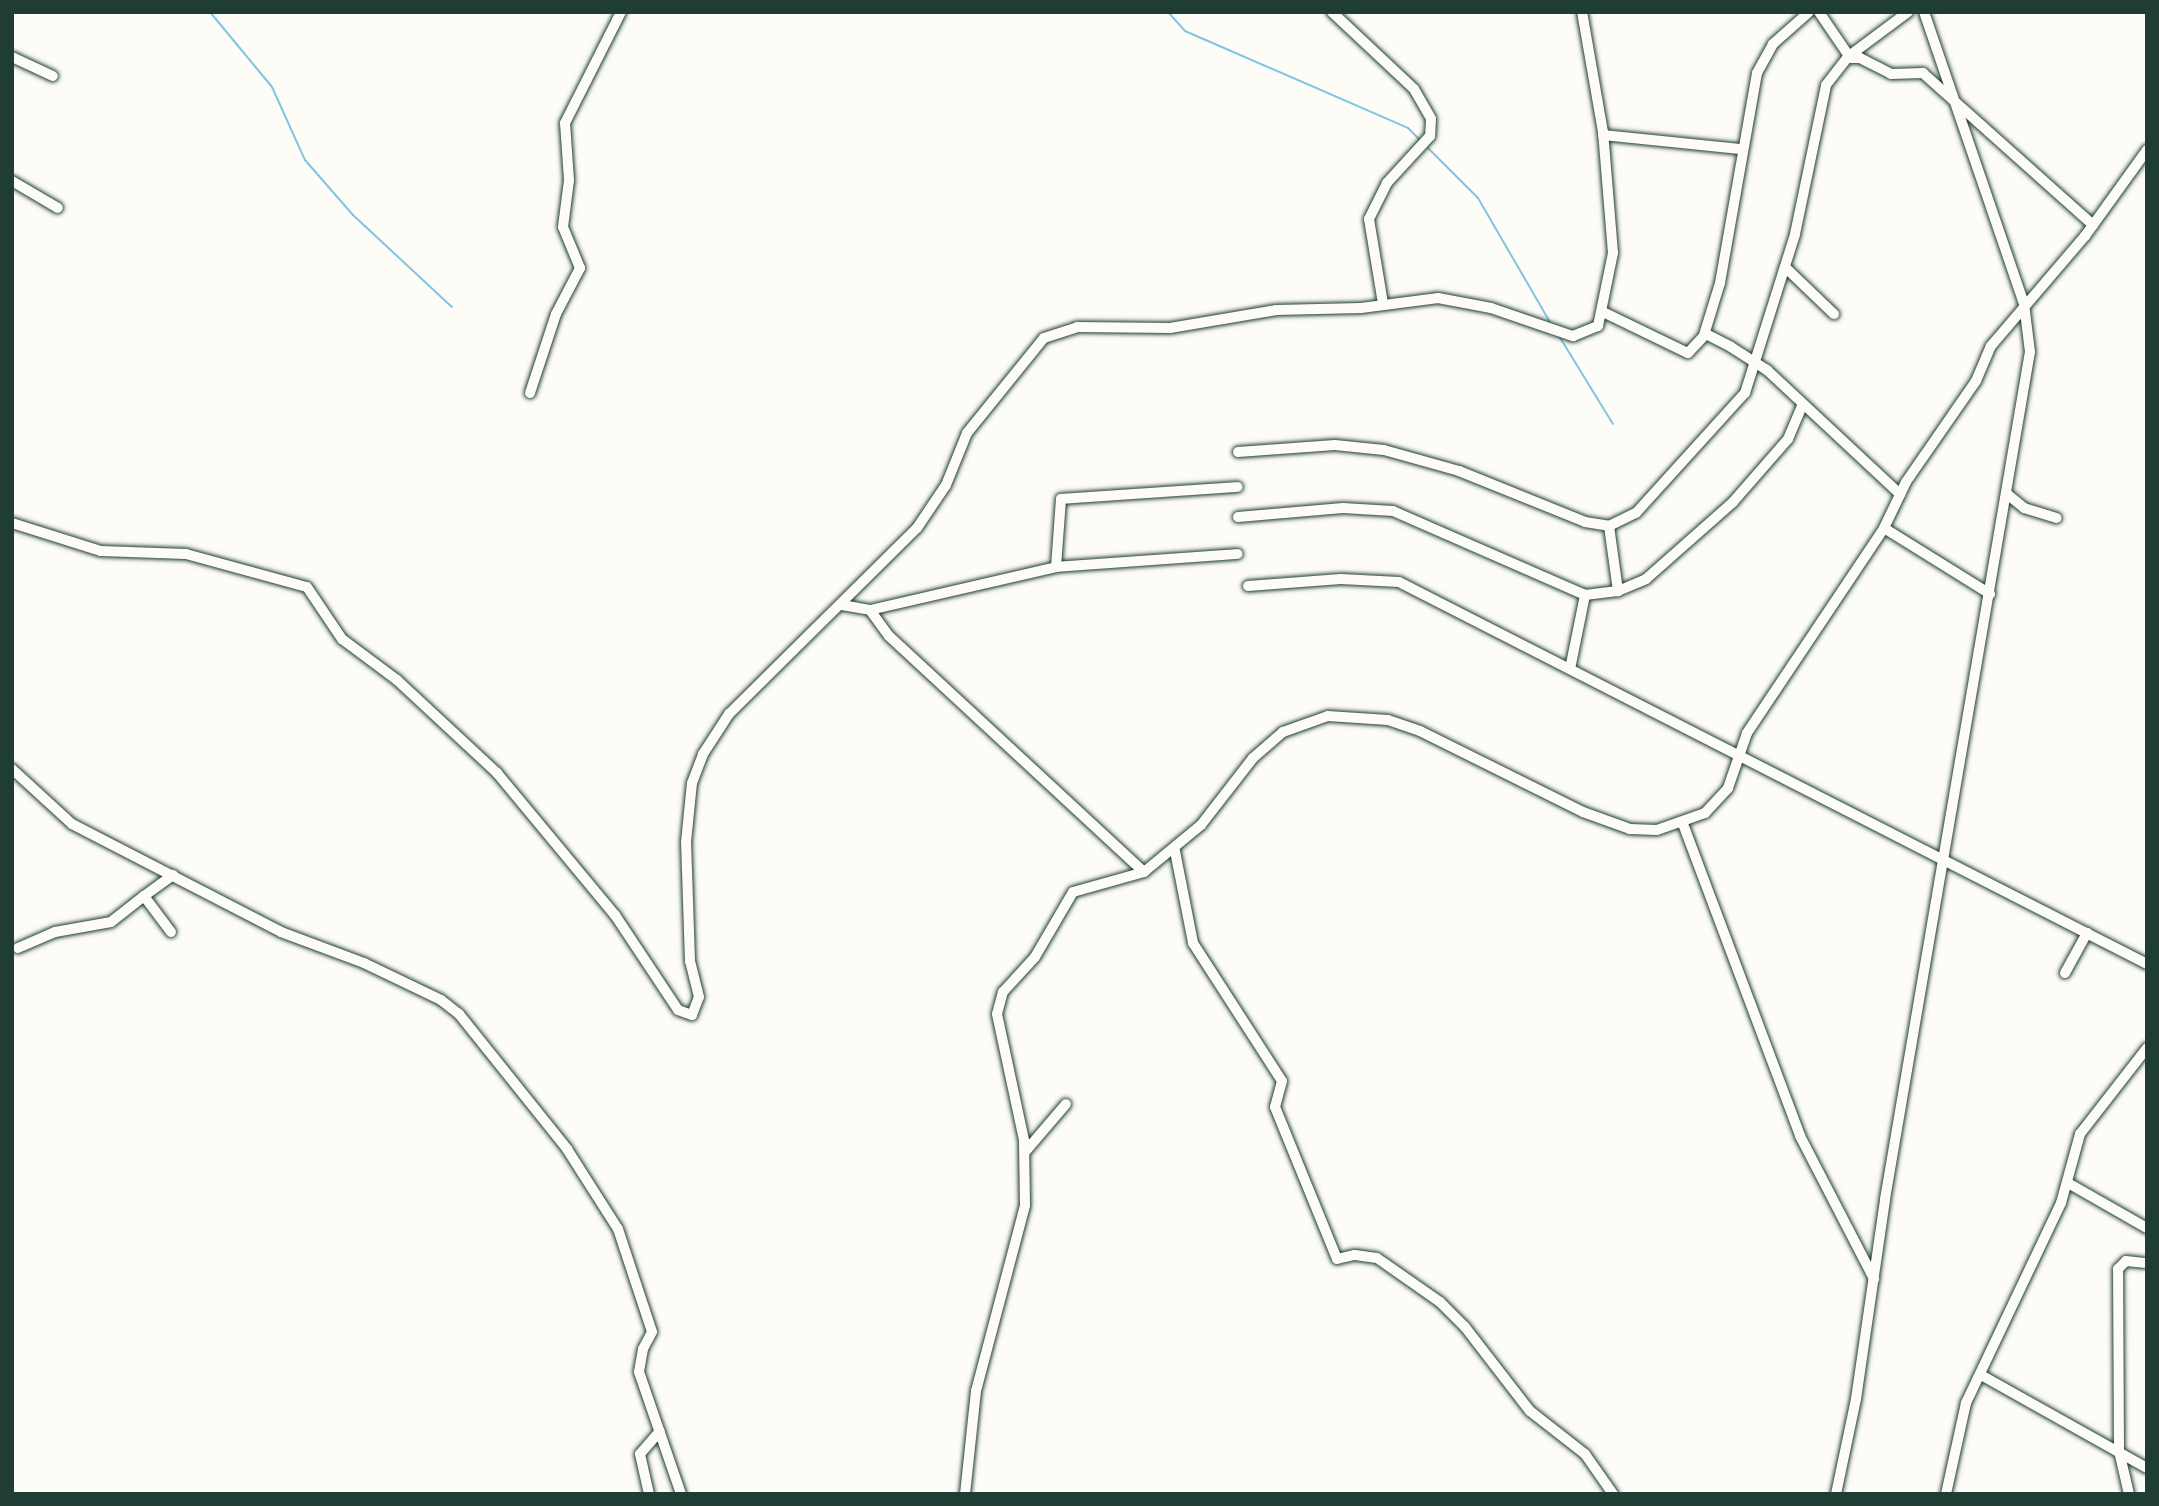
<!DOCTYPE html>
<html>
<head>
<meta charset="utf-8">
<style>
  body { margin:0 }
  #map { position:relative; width:2159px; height:1506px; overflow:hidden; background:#fdfcf7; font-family:"Balsamiq Sans",sans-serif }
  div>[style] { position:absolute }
  .stream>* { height:2px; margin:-1px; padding:0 1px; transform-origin:1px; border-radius:1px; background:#81c5e2 }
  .roads { filter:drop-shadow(0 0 2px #1f3d34) drop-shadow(0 0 2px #1f3d34) }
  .minor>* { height:10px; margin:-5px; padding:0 5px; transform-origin:5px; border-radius:5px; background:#fdfcf7 }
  span { translate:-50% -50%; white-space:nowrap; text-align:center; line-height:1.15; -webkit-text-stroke:6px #fdfcf7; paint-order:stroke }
  .frame { position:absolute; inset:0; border:14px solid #1f3d34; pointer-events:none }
</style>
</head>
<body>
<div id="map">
  <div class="stream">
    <i style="left:210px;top:12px;width:97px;rotate:50.4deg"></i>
    <i style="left:272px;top:87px;width:80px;rotate:65.7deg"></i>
    <i style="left:305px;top:160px;width:73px;rotate:48.9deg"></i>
    <i style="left:353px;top:215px;width:135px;rotate:42.9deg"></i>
    <i style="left:1168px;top:12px;width:25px;rotate:48deg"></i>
    <i style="left:1185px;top:31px;width:243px;rotate:23.5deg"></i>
    <i style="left:1408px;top:128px;width:18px;rotate:45deg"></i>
    <i style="left:1428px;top:148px;width:71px;rotate:45deg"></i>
    <i style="left:1478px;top:198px;width:143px;rotate:59.9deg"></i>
    <i style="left:1559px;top:336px;width:103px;rotate:58.5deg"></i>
  </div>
  <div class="roads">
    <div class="minor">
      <i style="left:1332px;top:12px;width:112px;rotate:43.2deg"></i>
      <i style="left:1414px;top:89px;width:34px;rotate:60deg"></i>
      <i style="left:1431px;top:119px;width:17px;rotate:93deg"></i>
      <i style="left:1430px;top:136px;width:64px;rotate:132.5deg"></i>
      <i style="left:1387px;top:183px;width:40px;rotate:116.6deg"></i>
      <i style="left:1369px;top:219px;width:86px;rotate:80.6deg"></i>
      <i style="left:1849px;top:56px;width:74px;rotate:-36.7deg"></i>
      <i style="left:12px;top:57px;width:45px;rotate:24.9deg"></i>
      <i style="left:1849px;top:58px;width:11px"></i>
      <i style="left:1860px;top:58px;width:35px;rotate:27deg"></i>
      <i style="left:1891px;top:74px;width:32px;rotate:-2deg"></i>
      <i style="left:1923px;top:73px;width:228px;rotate:41.8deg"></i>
      <i style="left:1603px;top:135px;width:140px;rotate:5.8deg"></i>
      <i style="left:12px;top:181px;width:53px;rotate:30.4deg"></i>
      <i style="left:1785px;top:267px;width:68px;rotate:43.8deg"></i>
      <i style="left:1603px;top:312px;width:94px;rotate:25.8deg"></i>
      <i style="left:1688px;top:353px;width:26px;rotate:-47deg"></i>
      <i style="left:1706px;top:334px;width:28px;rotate:27deg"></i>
      <i style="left:1731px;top:347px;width:43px;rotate:32.6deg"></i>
      <i style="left:1767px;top:370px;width:182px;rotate:43deg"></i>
      <i style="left:1704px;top:335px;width:54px;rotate:-72.9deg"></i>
      <i style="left:1720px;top:283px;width:213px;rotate:-80deg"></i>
      <i style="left:1757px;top:73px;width:33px;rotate:-61deg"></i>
      <i style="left:1773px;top:44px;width:48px;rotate:-41.6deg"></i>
      <i style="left:530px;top:393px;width:83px;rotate:-71.8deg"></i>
      <i style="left:556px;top:314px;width:52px;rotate:-62.4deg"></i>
      <i style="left:580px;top:268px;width:44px;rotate:-112.5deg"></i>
      <i style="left:563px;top:227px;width:47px;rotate:-82.7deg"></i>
      <i style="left:569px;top:180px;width:57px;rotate:-94deg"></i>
      <i style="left:565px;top:123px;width:124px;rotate:-63.2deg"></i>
      <i style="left:1238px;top:452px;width:97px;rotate:-4.1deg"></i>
      <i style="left:1335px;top:445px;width:49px;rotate:5.8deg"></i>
      <i style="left:1384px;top:450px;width:78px;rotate:15.6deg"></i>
      <i style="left:1459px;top:471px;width:136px;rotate:22deg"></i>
      <i style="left:1585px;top:522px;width:24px;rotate:9deg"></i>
      <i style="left:1609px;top:526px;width:30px;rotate:-26deg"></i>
      <i style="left:1636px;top:513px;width:162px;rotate:-47.8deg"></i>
      <i style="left:1745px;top:393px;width:167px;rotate:-72.5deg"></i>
      <i style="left:1795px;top:234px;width:152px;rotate:-78.2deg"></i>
      <i style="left:1826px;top:85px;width:37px;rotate:-52deg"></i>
      <i style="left:1849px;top:56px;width:53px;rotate:-124.3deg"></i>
      <i style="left:2007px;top:494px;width:22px;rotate:39deg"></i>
      <i style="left:2024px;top:508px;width:34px;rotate:17deg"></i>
      <i style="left:1238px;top:517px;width:105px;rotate:-4.9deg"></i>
      <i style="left:1343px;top:508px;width:50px;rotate:3.4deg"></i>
      <i style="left:1393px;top:511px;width:210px;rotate:23.6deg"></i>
      <i style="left:1585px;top:595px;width:33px;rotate:-7deg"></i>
      <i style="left:1618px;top:591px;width:30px;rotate:-23deg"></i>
      <i style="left:1646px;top:579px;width:116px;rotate:-41.5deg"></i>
      <i style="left:1733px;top:502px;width:84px;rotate:-48.9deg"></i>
      <i style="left:1788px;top:439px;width:36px;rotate:-67deg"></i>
      <i style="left:12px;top:523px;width:93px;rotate:17.5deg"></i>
      <i style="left:101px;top:551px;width:85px;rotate:2deg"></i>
      <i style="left:186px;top:554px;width:125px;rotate:15.3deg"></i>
      <i style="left:307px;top:587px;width:63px;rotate:56.1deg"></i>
      <i style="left:342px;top:639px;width:69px;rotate:36.7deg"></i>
      <i style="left:397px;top:680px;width:137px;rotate:42.9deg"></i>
      <i style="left:497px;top:773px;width:185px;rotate:50.3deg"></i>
      <i style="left:615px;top:915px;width:114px;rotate:56.4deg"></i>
      <i style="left:678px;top:1010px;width:15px;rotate:20deg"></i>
      <i style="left:692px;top:1015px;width:19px;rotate:-69deg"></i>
      <i style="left:699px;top:997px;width:37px;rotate:-104deg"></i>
      <i style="left:690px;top:961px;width:119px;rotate:-91.9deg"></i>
      <i style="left:686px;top:842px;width:59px;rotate:-84.2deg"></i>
      <i style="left:692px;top:783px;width:31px;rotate:-69deg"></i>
      <i style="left:703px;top:754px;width:48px;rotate:-57deg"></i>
      <i style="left:729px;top:714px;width:264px;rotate:-44.7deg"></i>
      <i style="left:917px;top:528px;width:52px;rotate:-56deg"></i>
      <i style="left:946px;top:485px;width:56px;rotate:-68deg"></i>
      <i style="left:967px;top:433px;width:122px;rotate:-51deg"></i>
      <i style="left:1044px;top:338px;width:35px;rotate:-18deg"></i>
      <i style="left:1077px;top:327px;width:93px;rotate:0.6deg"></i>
      <i style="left:1170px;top:328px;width:108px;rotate:-9.6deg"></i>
      <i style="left:1276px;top:310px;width:85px;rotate:-1.3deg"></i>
      <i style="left:1361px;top:308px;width:78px;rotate:-7.4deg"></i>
      <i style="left:1438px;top:298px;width:54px;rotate:10.7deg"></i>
      <i style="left:1491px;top:308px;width:87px;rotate:18.9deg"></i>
      <i style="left:1573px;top:336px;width:27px;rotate:-22deg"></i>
      <i style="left:1598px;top:326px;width:75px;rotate:-78.4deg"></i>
      <i style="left:1613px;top:253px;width:121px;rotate:-94.7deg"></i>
      <i style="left:1603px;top:132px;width:122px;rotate:-99.9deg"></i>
      <i style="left:1609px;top:526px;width:66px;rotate:82.1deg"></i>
      <i style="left:1884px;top:528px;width:125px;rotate:31.9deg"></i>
      <i style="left:1056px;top:567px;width:68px;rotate:-85.8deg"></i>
      <i style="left:1061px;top:499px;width:177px;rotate:-3.9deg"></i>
      <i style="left:1248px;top:586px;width:93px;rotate:-4.3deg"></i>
      <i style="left:1341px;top:579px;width:58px;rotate:3deg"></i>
      <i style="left:1399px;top:582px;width:840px;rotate:27.05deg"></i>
      <i style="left:842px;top:605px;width:28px;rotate:10deg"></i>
      <i style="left:870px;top:610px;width:191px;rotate:-13deg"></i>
      <i style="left:1056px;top:567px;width:182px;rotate:-4.1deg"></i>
      <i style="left:870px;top:610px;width:32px;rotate:54deg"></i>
      <i style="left:889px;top:636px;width:347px;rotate:42.8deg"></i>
      <i style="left:1570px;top:669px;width:76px;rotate:-78.5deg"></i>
      <i style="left:12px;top:769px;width:81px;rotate:42.5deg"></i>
      <i style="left:72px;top:824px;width:235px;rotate:27.3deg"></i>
      <i style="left:281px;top:932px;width:89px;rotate:20.5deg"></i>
      <i style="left:364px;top:963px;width:85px;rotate:25.7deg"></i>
      <i style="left:441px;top:1000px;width:23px;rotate:38deg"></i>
      <i style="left:459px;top:1014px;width:173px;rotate:51.3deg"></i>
      <i style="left:567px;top:1149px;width:95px;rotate:57.5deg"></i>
      <i style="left:618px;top:1229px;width:108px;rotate:71.7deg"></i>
      <i style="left:652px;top:1332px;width:19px;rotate:118deg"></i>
      <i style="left:643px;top:1349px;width:23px;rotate:100deg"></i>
      <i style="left:639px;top:1372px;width:129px;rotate:71deg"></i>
      <i style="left:1683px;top:824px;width:333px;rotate:69.4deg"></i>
      <i style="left:1800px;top:1136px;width:161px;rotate:62.6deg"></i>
      <i style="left:1175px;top:851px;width:94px;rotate:78.9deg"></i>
      <i style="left:1193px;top:943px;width:164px;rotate:57.2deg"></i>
      <i style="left:1282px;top:1081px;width:27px;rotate:105deg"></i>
      <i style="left:1275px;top:1107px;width:164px;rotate:67.8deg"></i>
      <i style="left:1337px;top:1259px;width:18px;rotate:-13deg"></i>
      <i style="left:1355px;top:1255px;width:22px;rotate:8deg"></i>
      <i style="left:1377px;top:1258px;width:77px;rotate:34.9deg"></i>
      <i style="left:1440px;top:1302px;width:35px;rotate:45deg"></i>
      <i style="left:1465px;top:1327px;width:106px;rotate:52.3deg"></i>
      <i style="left:1530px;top:1411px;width:70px;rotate:38deg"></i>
      <i style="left:1585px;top:1454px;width:49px;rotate:55deg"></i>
      <i style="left:171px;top:932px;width:45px;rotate:-126.9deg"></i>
      <i style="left:144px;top:896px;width:36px;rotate:-36deg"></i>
      <i style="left:18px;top:948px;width:40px;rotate:-23.4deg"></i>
      <i style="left:55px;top:932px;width:57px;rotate:-10.1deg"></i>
      <i style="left:111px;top:922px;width:42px;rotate:-38.2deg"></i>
      <i style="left:2065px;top:973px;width:46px;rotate:-61.2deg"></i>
      <i style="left:1025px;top:1152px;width:63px;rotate:-49.5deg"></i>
      <i style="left:2068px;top:1183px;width:91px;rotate:29.7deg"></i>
      <i style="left:1981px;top:1375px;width:190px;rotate:29.3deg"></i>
      <i style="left:649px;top:1494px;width:41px;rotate:-102.7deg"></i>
      <i style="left:640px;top:1454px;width:30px;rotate:-49deg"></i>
      <i style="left:965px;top:1494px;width:104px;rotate:-83.9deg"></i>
      <i style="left:976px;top:1391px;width:192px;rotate:-75.2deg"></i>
      <i style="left:1025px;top:1205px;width:65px;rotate:-90.9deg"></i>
      <i style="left:1024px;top:1140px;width:129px;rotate:-102.1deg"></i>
      <i style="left:997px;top:1014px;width:23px;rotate:-75deg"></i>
      <i style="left:1003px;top:992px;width:47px;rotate:-47.6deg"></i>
      <i style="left:1035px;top:957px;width:75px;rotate:-59.7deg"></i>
      <i style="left:1073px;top:892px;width:74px;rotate:-15.7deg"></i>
      <i style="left:1144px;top:872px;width:74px;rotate:-39.5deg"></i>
      <i style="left:1201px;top:825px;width:85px;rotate:-52.2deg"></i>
      <i style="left:1253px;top:758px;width:40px;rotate:-41deg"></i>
      <i style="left:1283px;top:732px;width:48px;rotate:-19.6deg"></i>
      <i style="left:1328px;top:716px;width:60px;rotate:3.8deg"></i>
      <i style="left:1388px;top:720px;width:34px;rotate:19deg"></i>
      <i style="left:1420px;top:731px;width:182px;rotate:26.4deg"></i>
      <i style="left:1583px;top:812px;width:50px;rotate:19.9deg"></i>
      <i style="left:1630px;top:829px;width:27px;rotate:2deg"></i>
      <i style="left:1657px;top:830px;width:51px;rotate:-19.5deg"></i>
      <i style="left:1705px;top:813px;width:34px;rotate:-47deg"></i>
      <i style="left:1728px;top:788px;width:58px;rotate:-70.9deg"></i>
      <i style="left:1747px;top:733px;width:247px;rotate:-56.2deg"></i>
      <i style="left:1884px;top:528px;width:51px;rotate:-64.4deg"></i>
      <i style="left:1906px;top:482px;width:123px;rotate:-55.3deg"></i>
      <i style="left:1976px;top:381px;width:38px;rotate:-67deg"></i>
      <i style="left:1991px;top:346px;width:145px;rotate:-49.5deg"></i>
      <i style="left:2085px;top:236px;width:106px;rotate:-54.2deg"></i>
      <i style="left:1836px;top:1494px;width:97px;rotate:-78.1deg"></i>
      <i style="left:1856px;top:1399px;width:202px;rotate:-81.7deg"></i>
      <i style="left:1885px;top:1199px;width:859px;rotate:-80.29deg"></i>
      <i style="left:2030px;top:352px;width:48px;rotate:-97.1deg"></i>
      <i style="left:2024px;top:304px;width:309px;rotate:-108.9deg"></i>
      <i style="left:1946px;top:1494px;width:93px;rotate:-77.6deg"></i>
      <i style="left:1966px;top:1403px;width:221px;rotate:-64.6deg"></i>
      <i style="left:2061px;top:1203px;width:72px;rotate:-74.6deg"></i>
      <i style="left:2080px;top:1134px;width:109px;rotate:-52.1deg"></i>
      <i style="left:2129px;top:1494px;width:44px;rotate:-103.1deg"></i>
      <i style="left:2119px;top:1451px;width:182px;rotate:-90.3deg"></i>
      <i style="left:2118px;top:1269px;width:11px;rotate:-45deg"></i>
      <i style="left:2126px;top:1261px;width:18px;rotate:6deg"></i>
    </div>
  </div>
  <div class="frame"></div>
</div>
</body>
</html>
